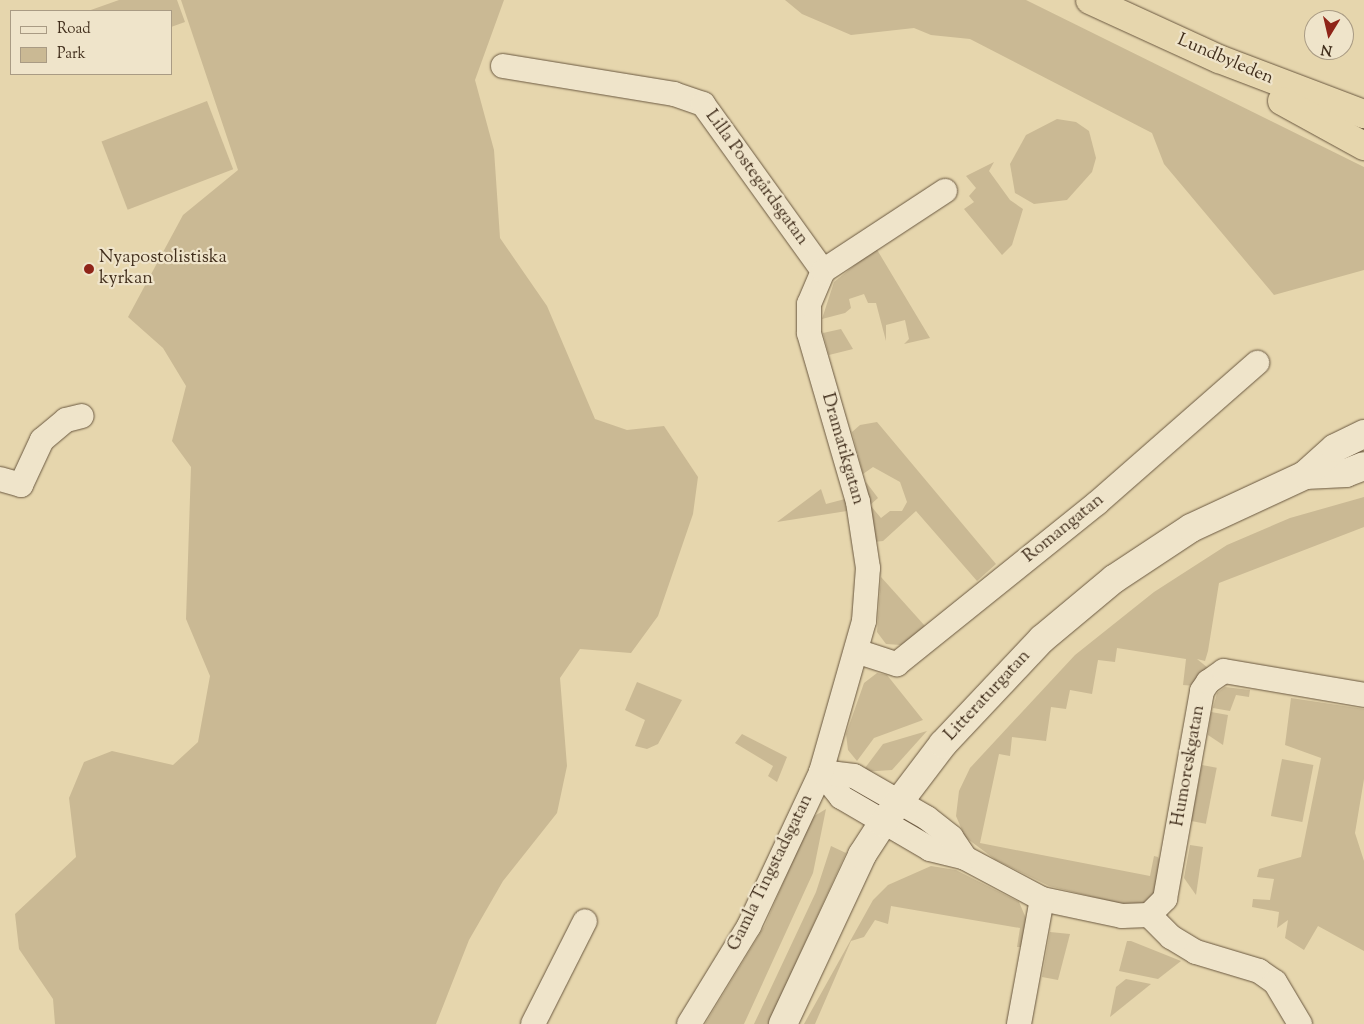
<!DOCTYPE html>
<html>
<head>
<meta charset="utf-8">
<style>
  body { margin:0 }
  #map { position:relative; width:1364px; height:1024px; overflow:hidden; background:#e6d6ad; font-family:"Sorts Mill Goudy",serif }
  div>[style] { position:absolute }
  .green>* { inset:0; background:#cab994; transform-origin:0 0 }
  .roads { filter:drop-shadow(0 0 1px #6a5840) drop-shadow(0 0 1px #6a5840) }
  .minor>* { height:24px; margin:-12px; padding:0 12px; transform-origin:12px; border-radius:12px; background:#efe4ca }
  .tertiary>* { height:28px; margin:-14px; padding:0 14px; transform-origin:14px; border-radius:14px; background:#efe4ca }
  .motorway>* { height:28px; margin:-14px; padding:0 14px; transform-origin:14px; border-radius:14px; background:#e6d6ad }
  .dots>* { width:14px; height:14px; translate:-50% -50%; box-sizing:border-box; border:2px solid #efe4ca; border-radius:50% }
  span { translate:-50% -50%; white-space:nowrap; text-align:center; line-height:1.15; -webkit-text-stroke:4.5px #efe4ca; paint-order:stroke }
  .street-label { font-size:18px; color:#412e1c }
  .poi-label { font-size:18px; color:#412e1c }
  .left { translate:0 -50%; text-align:left }
  .legend { position:absolute; left:10px; top:10px; width:162px; height:65px; box-sizing:border-box; background:#efe4ca; border:1px solid #a99b84; margin:0; padding:6px 9px; list-style:none; font-size:15px; color:#412e1c }
  .legend li { display:flex; align-items:center; gap:10px; height:25px }
  .legend b { width:25px; border:1px solid #a99b84 }
  .north { position:absolute; left:1304px; top:10px; width:50px; height:50px; box-sizing:border-box; background:#efe4ca; border:1px solid #a99b84; border-radius:50%; rotate:189deg; font-size:14px; font-weight:700; line-height:20px; text-align:center; color:#412e1c }
  .north::after { content:''; display:block; margin:auto; width:18px; height:22px; background:#8f2418; clip-path:polygon(50% 0,100% 100%,50% 72%,0 100%) }
</style>
</head>
<body>
<div id="map">
  <div class="green">
    <i style="clip-path:polygon(119px 0,177px 0,185px 22px,171px 27px,171px 11px,88px 11px)"></i>
    <i style="clip-path:polygon(181px 0,504px 0,475px 80px,494px 150px,500px 238px,547px 306px,595px 419px,627px 430px,664px 426px,698px 477px,693px 514px,658px 616px,631px 653px,580px 649px,560px 678px,567px 766px,557px 813px,503px 881px,469px 940px,436px 1024px,55px 1024px,53px 999px,19px 949px,15px 914px,76px 857px,69px 798px,84px 762px,112px 751px,173px 765px,198px 742px,210px 676px,186px 619px,191px 467px,172px 441px,186px 386px,163px 348px,128px 317px,183px 215px,238px 170px)"></i>
    <i style="clip-path:polygon(785px 0,1026px 0,1364px 167px,1364px 270px,1274px 295px,1164px 164px,1152px 133px,970px 39px,931px 35px,914px 28px,851px 35px,802px 14px)"></i>
    <i style="left:207px;top:101px;width:73px;height:113px;rotate:69deg"></i>
    <i style="clip-path:polygon(1057px 119px,1076px 122px,1089px 131px,1096px 158px,1092px 172px,1067px 200px,1034px 204px,1015px 193px,1010px 164px,1026px 135px)"></i>
    <i style="clip-path:polygon(994px 162px,989px 171px,1010px 200px,1023px 209px,1012px 245px,1002px 255px,964px 209px,974px 202px,969px 196px,976px 188px,966px 176px)"></i>
    <i style="clip-path:polygon(876px 248px,930px 338px,904px 344px,909px 339px,905px 320px,886px 325px,886px 341px,876px 303px,868px 303px,864px 294px,849px 299px,851px 308px,845px 313px,822px 319px,834px 282px)"></i>
    <i style="clip-path:polygon(841px 329px,853px 349px,829px 355px,823px 333px)"></i>
    <i style="clip-path:polygon(877px 422px,996px 564px,977px 581px,916px 511px,883px 541px,874px 542px,866px 482px,878px 498px,870px 505px,881px 518px,890px 511px,902px 511px,907px 502px,900px 482px,873px 467px,863px 474px,852px 432px,860px 425px)"></i>
    <i style="clip-path:polygon(821px 489px,826px 504px,845px 499px,847px 511px,777px 522px)"></i>
    <i style="clip-path:polygon(1364px 497px,1364px 527px,1219px 583px,1208px 651px,1205px 661px,1197px 659px,1208px 668px,1195px 686px,1183px 685px,1186px 659px,1117px 648px,1115px 662px,1098px 660px,1092px 694px,1070px 690px,1066px 709px,1051px 707px,1046px 741px,1012px 737px,1010px 756px,999px 754px,980px 843px,1150px 876px,1154px 856px,1158px 857px,1162px 867px,1151px 903px,1134px 907px,1049px 886px,996px 860px,965px 837px,956px 816px,959px 791px,970px 768px,1075px 655px,1154px 592px,1227px 545px,1290px 518px)"></i>
    <i style="clip-path:polygon(881px 577px,925px 626px,901px 645px,886px 644px,877px 632px)"></i>
    <i style="clip-path:polygon(877px 673px,887px 675px,923px 720px,874px 738px,857px 761px,848px 750px,846px 734px,864px 683px)"></i>
    <i style="clip-path:polygon(637px 682px,682px 700px,658px 744px,647px 749px,635px 746px,645px 720px,625px 710px)"></i>
    <i style="clip-path:polygon(1225px 687px,1250px 690px,1249px 697px,1236px 695px,1230px 711px,1213px 708px,1217px 693px)"></i>
    <i style="clip-path:polygon(1291px 698px,1364px 709px,1364px 779px,1355px 833px,1364px 861px,1364px 951px,1318px 926px,1304px 950px,1285px 938px,1288px 920px,1277px 928px,1279px 912px,1252px 907px,1253px 899px,1270px 900px,1274px 879px,1257px 877px,1259px 869px,1301px 857px,1321px 758px,1285px 745px)"></i>
    <i style="clip-path:polygon(1211px 712px,1228px 715px,1223px 745px,1208px 735px)"></i>
    <i style="clip-path:polygon(927px 731px,892px 770px,862px 772px,883px 744px)"></i>
    <i style="clip-path:polygon(742px 734px,787px 757px,777px 782px,768px 776px,773px 766px,735px 743px)"></i>
    <i style="left:1282px;top:759px;width:32px;height:58px;rotate:11deg"></i>
    <i style="left:1202px;top:765px;width:15px;height:57px;rotate:11deg"></i>
    <i style="clip-path:polygon(826px 809px,813px 873px,744px 1024px,705px 1024px,765px 925px,811px 818px)"></i>
    <i style="clip-path:polygon(1190px 845px,1203px 847px,1196px 895px,1184px 878px)"></i>
    <i style="clip-path:polygon(831px 846px,846px 853px,768px 1024px,754px 1024px,816px 892px)"></i>
    <i style="clip-path:polygon(931px 866px,956px 870px,1019px 902px,1028px 923px,1022px 947px,1017px 947px,1020px 928px,891px 906px,888px 924px,875px 920px,864px 937px,851px 941px,815px 1024px,804px 1024px,873px 900px,888px 885px)"></i>
    <i style="clip-path:polygon(1050px 932px,1070px 934px,1058px 980px,1042px 977px)"></i>
    <i style="clip-path:polygon(1127px 941px,1131px 941px,1181px 961px,1158px 979px,1119px 971px)"></i>
    <i style="clip-path:polygon(1126px 979px,1151px 984px,1110px 1017px,1116px 987px)"></i>
  </div>
  <div class="roads">
    <div class="minor">
      <i style="left:503px;top:66px;width:173px;rotate:9.3deg"></i>
      <i style="left:674px;top:94px;width:31px;rotate:19deg"></i>
      <i style="left:703px;top:104px;width:206px;rotate:54.3deg"></i>
      <i style="left:0;top:479px;width:22px;rotate:16deg"></i>
      <i style="left:21px;top:485px;width:50px;rotate:-65deg"></i>
      <i style="left:42px;top:440px;width:31px;rotate:-40deg"></i>
      <i style="left:66px;top:420px;width:16px;rotate:-14deg"></i>
      <i style="left:859px;top:652px;width:40px;rotate:18deg"></i>
      <i style="left:897px;top:664px;width:257px;rotate:-38.8deg"></i>
      <i style="left:1097px;top:503px;width:213px;rotate:-41.2deg"></i>
      <i style="left:821px;top:772px;width:32px;rotate:51deg"></i>
      <i style="left:841px;top:797px;width:103px;rotate:30.3deg"></i>
      <i style="left:930px;top:849px;width:36px;rotate:14deg"></i>
      <i style="left:965px;top:858px;width:87px;rotate:28deg"></i>
      <i style="left:1042px;top:899px;width:82px;rotate:12deg"></i>
      <i style="left:1122px;top:916px;width:27px;rotate:-2deg"></i>
      <i style="left:1149px;top:915px;width:31px;rotate:45deg"></i>
      <i style="left:1171px;top:937px;width:29px;rotate:31deg"></i>
      <i style="left:1196px;top:952px;width:66px;rotate:16.8deg"></i>
      <i style="left:1259px;top:971px;width:19px;rotate:35deg"></i>
      <i style="left:1275px;top:982px;width:49px;rotate:59.2deg"></i>
      <i style="left:821px;top:772px;width:33px;rotate:7deg"></i>
      <i style="left:854px;top:776px;width:84px;rotate:29.9deg"></i>
      <i style="left:927px;top:818px;width:31px;rotate:38deg"></i>
      <i style="left:951px;top:837px;width:25px;rotate:56deg"></i>
      <i style="left:1149px;top:915px;width:23px;rotate:-45deg"></i>
      <i style="left:1165px;top:899px;width:211px;rotate:-79.9deg"></i>
      <i style="left:1202px;top:691px;width:11px;rotate:-56deg"></i>
      <i style="left:1208px;top:682px;width:19px;rotate:-35deg"></i>
      <i style="left:1224px;top:671px;width:142px;rotate:9.7deg"></i>
      <i style="left:533px;top:1024px;width:115px;rotate:-63.2deg"></i>
      <i style="left:689px;top:1024px;width:115px;rotate:-58.5deg"></i>
      <i style="left:749px;top:926px;width:170px;rotate:-64.9deg"></i>
      <i style="left:821px;top:772px;width:157px;rotate:-74.1deg"></i>
      <i style="left:864px;top:621px;width:53px;rotate:-85.7deg"></i>
      <i style="left:868px;top:568px;width:67px;rotate:-98.6deg"></i>
      <i style="left:858px;top:502px;width:176px;rotate:-106.2deg"></i>
      <i style="left:809px;top:333px;width:29px;rotate:-90deg"></i>
      <i style="left:809px;top:304px;width:36px;rotate:-67deg"></i>
      <i style="left:823px;top:271px;width:146px;rotate:-33.3deg"></i>
      <i style="left:1019px;top:1024px;width:127px;rotate:-79.6deg"></i>
    </div>
    <div class="tertiary">
      <i style="left:1305px;top:475px;width:41px;rotate:-2.8deg"></i>
      <i style="left:1346px;top:473px;width:19px;rotate:-21deg"></i>
      <i style="left:783px;top:1024px;width:187px;rotate:-64.9deg"></i>
      <i style="left:862px;top:855px;width:38px;rotate:-57deg"></i>
      <i style="left:883px;top:823px;width:99px;rotate:-52.8deg"></i>
      <i style="left:943px;top:744px;width:144px;rotate:-46.7deg"></i>
      <i style="left:1042px;top:639px;width:94px;rotate:-39.8deg"></i>
      <i style="left:1114px;top:579px;width:92px;rotate:-33.5deg"></i>
      <i style="left:1191px;top:528px;width:126px;rotate:-24.9deg"></i>
      <i style="left:1305px;top:475px;width:40px;rotate:-42deg"></i>
      <i style="left:1335px;top:448px;width:32px;rotate:-26deg"></i>
    </div>
    <div class="motorway">
      <i style="left:1090px;top:0;width:142px;rotate:24.6deg"></i>
      <i style="left:1219px;top:59px;width:155px;rotate:20.8deg"></i>
      <i style="left:1282px;top:101px;width:94px;rotate:28.8deg"></i>
    </div>
  </div>
  <div class="dots">
    <i style="left:89px;top:269px;background:#8f2418"></i>
  </div>
  <div class="street-label">
    <span style="left:1225px;top:60px;rotate:23deg">Lundbyleden</span>
    <span style="left:756px;top:178px;rotate:54deg">Lilla Postegårdsgatan</span>
    <span style="left:842px;top:449px;rotate:74deg">Dramatikgatan</span>
    <span style="left:1064px;top:529px;rotate:-39deg">Romangatan</span>
    <span style="left:988px;top:696px;rotate:-47deg">Litteraturgatan</span>
    <span style="left:1189px;top:766px;rotate:-80deg">Humoreskgatan</span>
    <span style="left:771px;top:873px;rotate:-64deg">Gamla Tingstadsgatan</span>
  </div>
  <div class="poi-label">
    <span class="left" style="left:99px;top:269px">Nyapostolistiska<br>kyrkan</span>
  </div>
  <ul class="legend">
  <li><b style="height:6px;background:#efe4ca"></b>Road</li>
  <li><b style="height:14px;background:#cab994"></b>Park</li>
  </ul>
  <div class="north">N</div>
</div>
</body>
</html>
